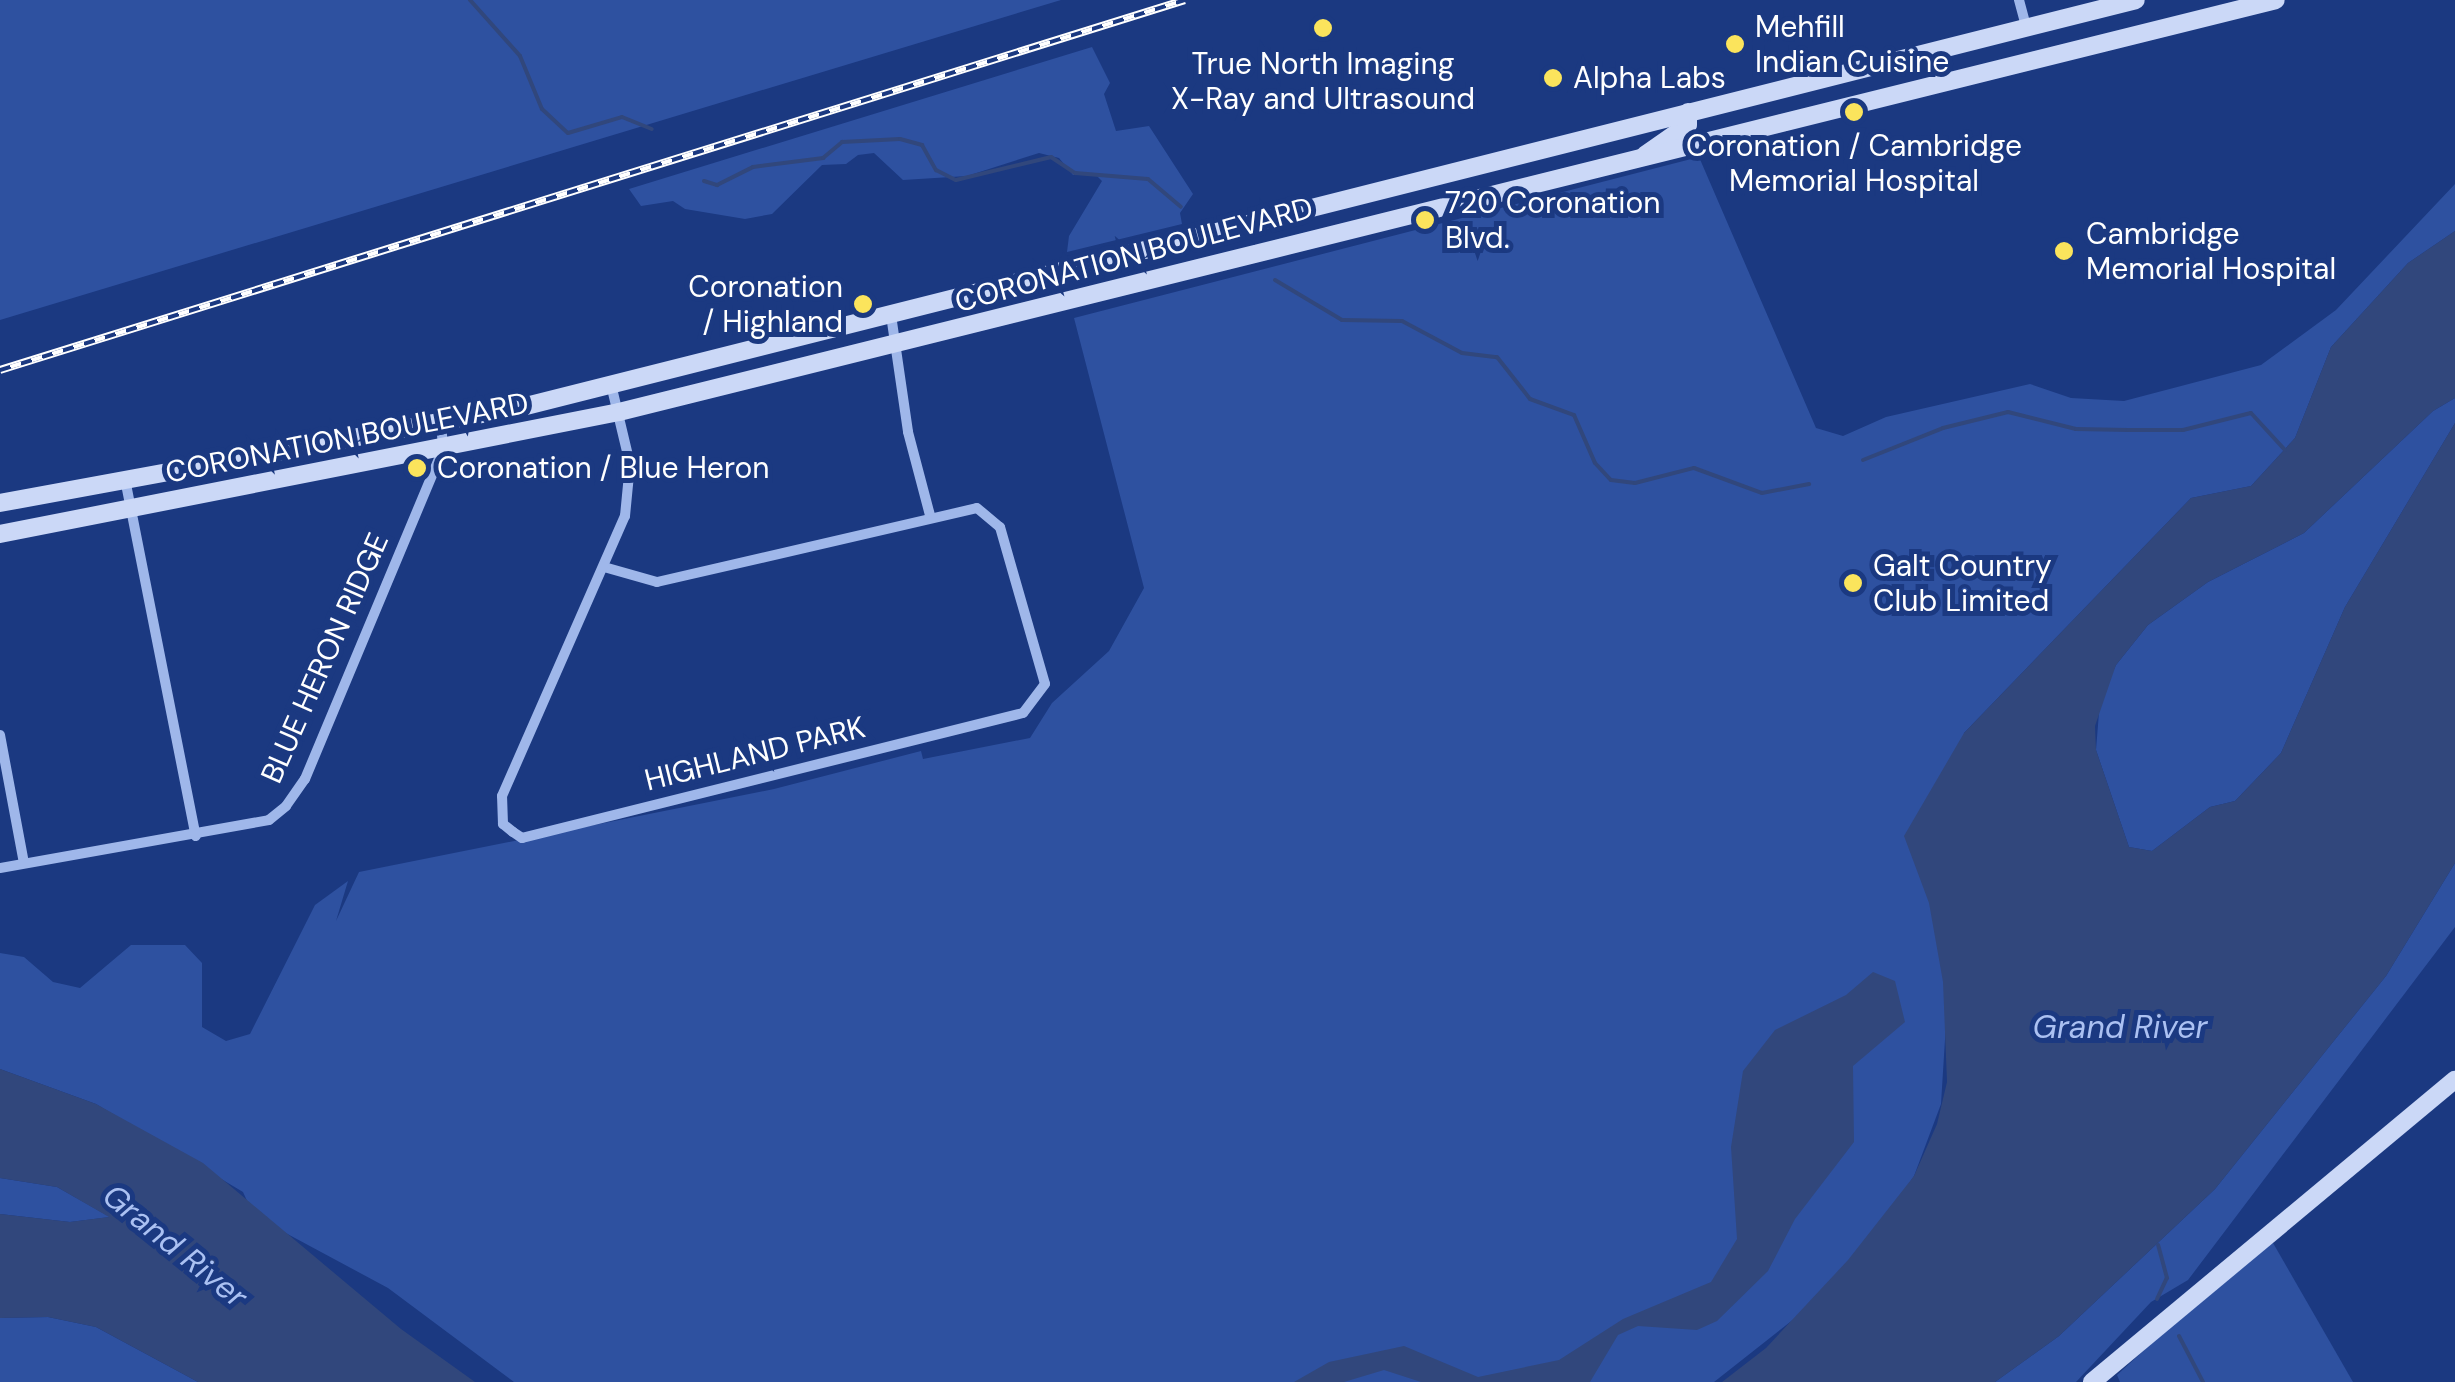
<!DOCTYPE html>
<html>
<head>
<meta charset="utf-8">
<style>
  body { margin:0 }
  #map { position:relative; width:2455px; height:1382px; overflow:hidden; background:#1b3981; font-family:"DM Sans",sans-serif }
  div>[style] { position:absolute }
  .green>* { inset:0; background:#2e51a0 }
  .water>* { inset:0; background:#31477c }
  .stream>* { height:4px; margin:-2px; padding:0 2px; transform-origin:2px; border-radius:2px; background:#31477c }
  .minor>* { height:10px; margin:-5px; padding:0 5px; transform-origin:5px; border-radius:5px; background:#9fb7ea }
  .secondary>* { height:18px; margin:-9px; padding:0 9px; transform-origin:9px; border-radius:9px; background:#cbd8f7 }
  .rail>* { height:8px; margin-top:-4px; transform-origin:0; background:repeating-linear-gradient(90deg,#1b3981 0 11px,#fff 0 22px); box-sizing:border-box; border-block:2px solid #fff }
  .dots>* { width:28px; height:28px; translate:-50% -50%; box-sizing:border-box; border:5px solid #1b3981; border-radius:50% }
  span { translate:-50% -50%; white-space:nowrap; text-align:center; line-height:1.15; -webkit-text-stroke:10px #1b3981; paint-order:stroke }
  .poi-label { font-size:30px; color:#fff }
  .left { translate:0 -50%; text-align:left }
  .right { translate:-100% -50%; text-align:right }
  .street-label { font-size:30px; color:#fff }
  .water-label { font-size:32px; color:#abc1f2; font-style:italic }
</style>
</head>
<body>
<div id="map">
  <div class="green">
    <i style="clip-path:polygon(0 0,1061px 0,0 320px)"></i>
    <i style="clip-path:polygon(1092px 47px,1110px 83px,1104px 94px,1116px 131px,1149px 126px,1193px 194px,1180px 213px,1182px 224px,1067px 252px,1069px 236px,1102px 181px,1095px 174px,1073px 175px,1059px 158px,1039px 153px,967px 176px,903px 180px,874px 153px,858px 155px,846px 164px,822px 165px,772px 214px,745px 219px,685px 209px,673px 201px,641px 206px,629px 189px)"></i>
    <i style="clip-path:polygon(1699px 157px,1816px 428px,1843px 436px,1886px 417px,2030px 384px,2071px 398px,2124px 401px,2261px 365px,2336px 310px,2455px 184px,2455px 231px,2408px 263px,2331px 347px,2295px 438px,2251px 486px,2191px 498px,1964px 733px,1941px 1104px,1914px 1176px,1846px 1278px,1714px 1382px,514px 1382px,388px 1288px,254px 1216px,243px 1192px,96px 1104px,0 1069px,0 953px,24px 957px,53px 982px,80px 988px,131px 945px,185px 945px,202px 963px,202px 1027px,226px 1041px,250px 1034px,315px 905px,348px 881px,336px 921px,359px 872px,774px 789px,921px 751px,923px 759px,1030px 738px,1052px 703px,1109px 651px,1144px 588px,1074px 318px)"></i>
    <i style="clip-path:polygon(2455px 398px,2455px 423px,2345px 607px,2281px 753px,2235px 801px,2210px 807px,2152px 851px,2129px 847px,2096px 750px,2100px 700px,2116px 665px,2148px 625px,2208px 582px,2304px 533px,2433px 411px)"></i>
    <i style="clip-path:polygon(2455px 863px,2455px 927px,2188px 1280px,2151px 1302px,2076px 1382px,1995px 1382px,2059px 1336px,2215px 1189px,2386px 976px)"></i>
    <i style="clip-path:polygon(0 1178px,57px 1187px,110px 1217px,70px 1222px,0 1214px)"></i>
    <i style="clip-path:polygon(2269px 1236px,2353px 1382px,2120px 1382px,2117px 1375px)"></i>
    <i style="clip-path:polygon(48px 1317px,96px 1327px,198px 1382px,0 1382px,0 1318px)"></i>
  </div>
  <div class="water">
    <i style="clip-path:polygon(2455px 231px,2455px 398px,2433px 411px,2304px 533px,2208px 582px,2148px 625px,2116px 665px,2095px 726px,2096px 750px,2129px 847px,2152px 851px,2210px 807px,2235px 801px,2281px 753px,2345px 607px,2455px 423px,2455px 863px,2386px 976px,2215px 1189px,2059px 1336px,1995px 1382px,1722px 1382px,1766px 1348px,1848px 1260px,1914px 1176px,1937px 1124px,1947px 1082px,1943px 982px,1929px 903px,1904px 836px,1964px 733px,2191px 498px,2251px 486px,2295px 438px,2331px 347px,2408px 263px)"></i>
    <i style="clip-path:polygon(1873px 972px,1895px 981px,1905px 1022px,1853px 1066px,1854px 1142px,1795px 1219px,1768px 1271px,1717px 1321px,1697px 1330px,1638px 1326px,1618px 1335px,1590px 1382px,1421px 1382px,1384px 1370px,1344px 1382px,1294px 1382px,1329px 1362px,1404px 1346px,1478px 1377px,1559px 1360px,1623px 1319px,1711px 1282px,1737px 1239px,1731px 1147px,1743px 1071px,1775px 1030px,1846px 995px)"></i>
    <i style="clip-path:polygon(0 1069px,96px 1104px,203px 1163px,401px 1329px,475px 1382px,198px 1382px,96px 1327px,48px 1317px,0 1318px,0 1214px,70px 1222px,109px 1217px,57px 1187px,0 1178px)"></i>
  </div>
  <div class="stream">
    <i style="left:470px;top:0;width:75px;rotate:48.2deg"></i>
    <i style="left:520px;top:56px;width:57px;rotate:67.5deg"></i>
    <i style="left:542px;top:109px;width:35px;rotate:43deg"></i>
    <i style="left:568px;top:133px;width:56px;rotate:-16.5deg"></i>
    <i style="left:622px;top:117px;width:32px;rotate:22deg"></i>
    <i style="left:704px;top:181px;width:14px;rotate:17deg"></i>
    <i style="left:717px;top:185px;width:40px;rotate:-26.6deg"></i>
    <i style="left:753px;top:167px;width:71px;rotate:-7.3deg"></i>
    <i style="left:823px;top:158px;width:25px;rotate:-40deg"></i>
    <i style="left:842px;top:142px;width:58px;rotate:-3deg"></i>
    <i style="left:900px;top:139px;width:23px;rotate:15deg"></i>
    <i style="left:922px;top:145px;width:29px;rotate:61deg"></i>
    <i style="left:936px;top:170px;width:22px;rotate:27deg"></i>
    <i style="left:956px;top:180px;width:98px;rotate:-13.6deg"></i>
    <i style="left:1051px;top:157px;width:29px;rotate:34deg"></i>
    <i style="left:1075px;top:173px;width:73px;rotate:4.7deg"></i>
    <i style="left:1148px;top:179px;width:43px;rotate:40.3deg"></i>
    <i style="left:1275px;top:280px;width:78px;rotate:30.8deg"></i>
    <i style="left:1342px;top:320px;width:60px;rotate:1deg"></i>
    <i style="left:1402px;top:321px;width:68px;rotate:28.1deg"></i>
    <i style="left:1462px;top:353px;width:35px;rotate:7deg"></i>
    <i style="left:1497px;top:357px;width:53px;rotate:51.8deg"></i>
    <i style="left:1530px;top:399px;width:47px;rotate:20deg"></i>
    <i style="left:1574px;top:415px;width:52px;rotate:66.4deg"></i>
    <i style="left:1595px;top:463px;width:23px;rotate:47deg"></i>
    <i style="left:1611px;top:480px;width:24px;rotate:7deg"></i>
    <i style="left:1635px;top:483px;width:61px;rotate:-14.3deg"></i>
    <i style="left:1694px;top:468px;width:72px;rotate:20.2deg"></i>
    <i style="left:1762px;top:493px;width:48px;rotate:-10.8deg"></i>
    <i style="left:1863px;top:460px;width:86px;rotate:-21.8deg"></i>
    <i style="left:1943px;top:428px;width:67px;rotate:-13.8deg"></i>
    <i style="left:2008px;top:412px;width:70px;rotate:14deg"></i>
    <i style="left:2076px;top:429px;width:52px;rotate:1.1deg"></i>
    <i style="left:2128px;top:430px;width:55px"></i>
    <i style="left:2183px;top:430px;width:70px;rotate:-14deg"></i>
    <i style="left:2251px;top:413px;width:50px;rotate:47.4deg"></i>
    <i style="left:2157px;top:1299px;width:23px;rotate:-65deg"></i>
    <i style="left:2167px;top:1278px;width:34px;rotate:-105deg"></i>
    <i style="left:2179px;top:1336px;width:52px;rotate:62.4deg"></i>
  </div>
  <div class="minor">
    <i style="left:2019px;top:0;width:30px;rotate:75deg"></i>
    <i style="left:891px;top:315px;width:118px;rotate:81.7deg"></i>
    <i style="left:908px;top:432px;width:86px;rotate:75.2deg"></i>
    <i style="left:125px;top:479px;width:364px;rotate:78.8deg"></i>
    <i style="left:604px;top:567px;width:55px;rotate:15.8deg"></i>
    <i style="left:657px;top:582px;width:328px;rotate:-13deg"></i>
    <i style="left:977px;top:508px;width:30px;rotate:40deg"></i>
    <i style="left:1000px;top:527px;width:163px;rotate:74deg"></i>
    <i style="left:1045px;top:684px;width:36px;rotate:127deg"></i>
    <i style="left:1023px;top:713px;width:516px;rotate:165.99deg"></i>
    <i style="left:522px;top:838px;width:11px;rotate:-146deg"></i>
    <i style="left:513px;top:832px;width:13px;rotate:-141deg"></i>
    <i style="left:503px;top:824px;width:28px;rotate:-92deg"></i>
    <i style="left:502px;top:796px;width:306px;rotate:-66.3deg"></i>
    <i style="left:625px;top:516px;width:52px;rotate:-84.5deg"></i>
    <i style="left:630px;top:464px;width:82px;rotate:-103.4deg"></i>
    <i style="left:0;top:735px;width:130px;rotate:79.4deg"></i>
    <i style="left:0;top:868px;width:273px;rotate:-10.1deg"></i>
    <i style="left:269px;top:820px;width:22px;rotate:-39deg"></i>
    <i style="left:286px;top:806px;width:33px;rotate:-55deg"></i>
    <i style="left:305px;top:779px;width:358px;rotate:-67.3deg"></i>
    <i style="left:443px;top:449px;width:28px;rotate:-94deg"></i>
  </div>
  <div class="secondary">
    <i style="left:1645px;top:155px;width:52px;rotate:-34.9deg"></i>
    <i style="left:1688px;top:125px;width:13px;rotate:-90deg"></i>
    <i style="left:0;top:503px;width:535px;rotate:-10.45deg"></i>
    <i style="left:526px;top:406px;width:1660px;rotate:-14.15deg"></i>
    <i style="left:0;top:534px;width:631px;rotate:-11.15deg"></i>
    <i style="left:619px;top:412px;width:1707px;rotate:-13.96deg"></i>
    <i style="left:2092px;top:1382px;width:472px;rotate:-39.8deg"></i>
  </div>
  <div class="rail">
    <i style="left:0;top:370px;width:1241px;rotate:-17.34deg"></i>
  </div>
  <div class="dots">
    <i style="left:1323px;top:28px;background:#fbe45c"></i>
    <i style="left:1735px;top:44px;background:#fbe45c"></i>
    <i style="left:1553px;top:78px;background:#fbe45c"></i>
    <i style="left:1854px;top:112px;background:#fbe45c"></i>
    <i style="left:1425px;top:220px;background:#fbe45c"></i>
    <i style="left:2064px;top:251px;background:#fbe45c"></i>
    <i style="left:863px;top:304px;background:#fbe45c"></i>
    <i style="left:417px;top:468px;background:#fbe45c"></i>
    <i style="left:1853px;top:583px;background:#fbe45c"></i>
  </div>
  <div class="poi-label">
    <span class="left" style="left:1755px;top:44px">Mehfill<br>Indian Cuisine</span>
    <span style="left:1323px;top:81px">True North Imaging<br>X-Ray and Ultrasound</span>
    <span class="left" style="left:1573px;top:78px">Alpha Labs</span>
    <span style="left:1854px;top:163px">Coronation / Cambridge<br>Memorial Hospital</span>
    <span class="left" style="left:1445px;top:220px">720 Coronation<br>Blvd.</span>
    <span class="left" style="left:2086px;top:251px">Cambridge<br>Memorial Hospital</span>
    <span class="right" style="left:843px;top:304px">Coronation<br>/ Highland</span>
    <span class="left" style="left:437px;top:468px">Coronation / Blue Heron</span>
    <span class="left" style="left:1873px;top:583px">Galt Country<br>Club Limited</span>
  </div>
  <div class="street-label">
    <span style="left:1134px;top:255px;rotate:-15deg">CORONATION BOULEVARD</span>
    <span style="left:347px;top:438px;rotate:-11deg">CORONATION BOULEVARD</span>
    <span style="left:325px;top:658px;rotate:-66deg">BLUE HERON RIDGE</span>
    <span style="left:755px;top:754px;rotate:-14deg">HIGHLAND PARK</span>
  </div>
  <div class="water-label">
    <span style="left:2120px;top:1027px">Grand River</span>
    <span style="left:175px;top:1246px;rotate:39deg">Grand River</span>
  </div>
</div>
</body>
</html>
